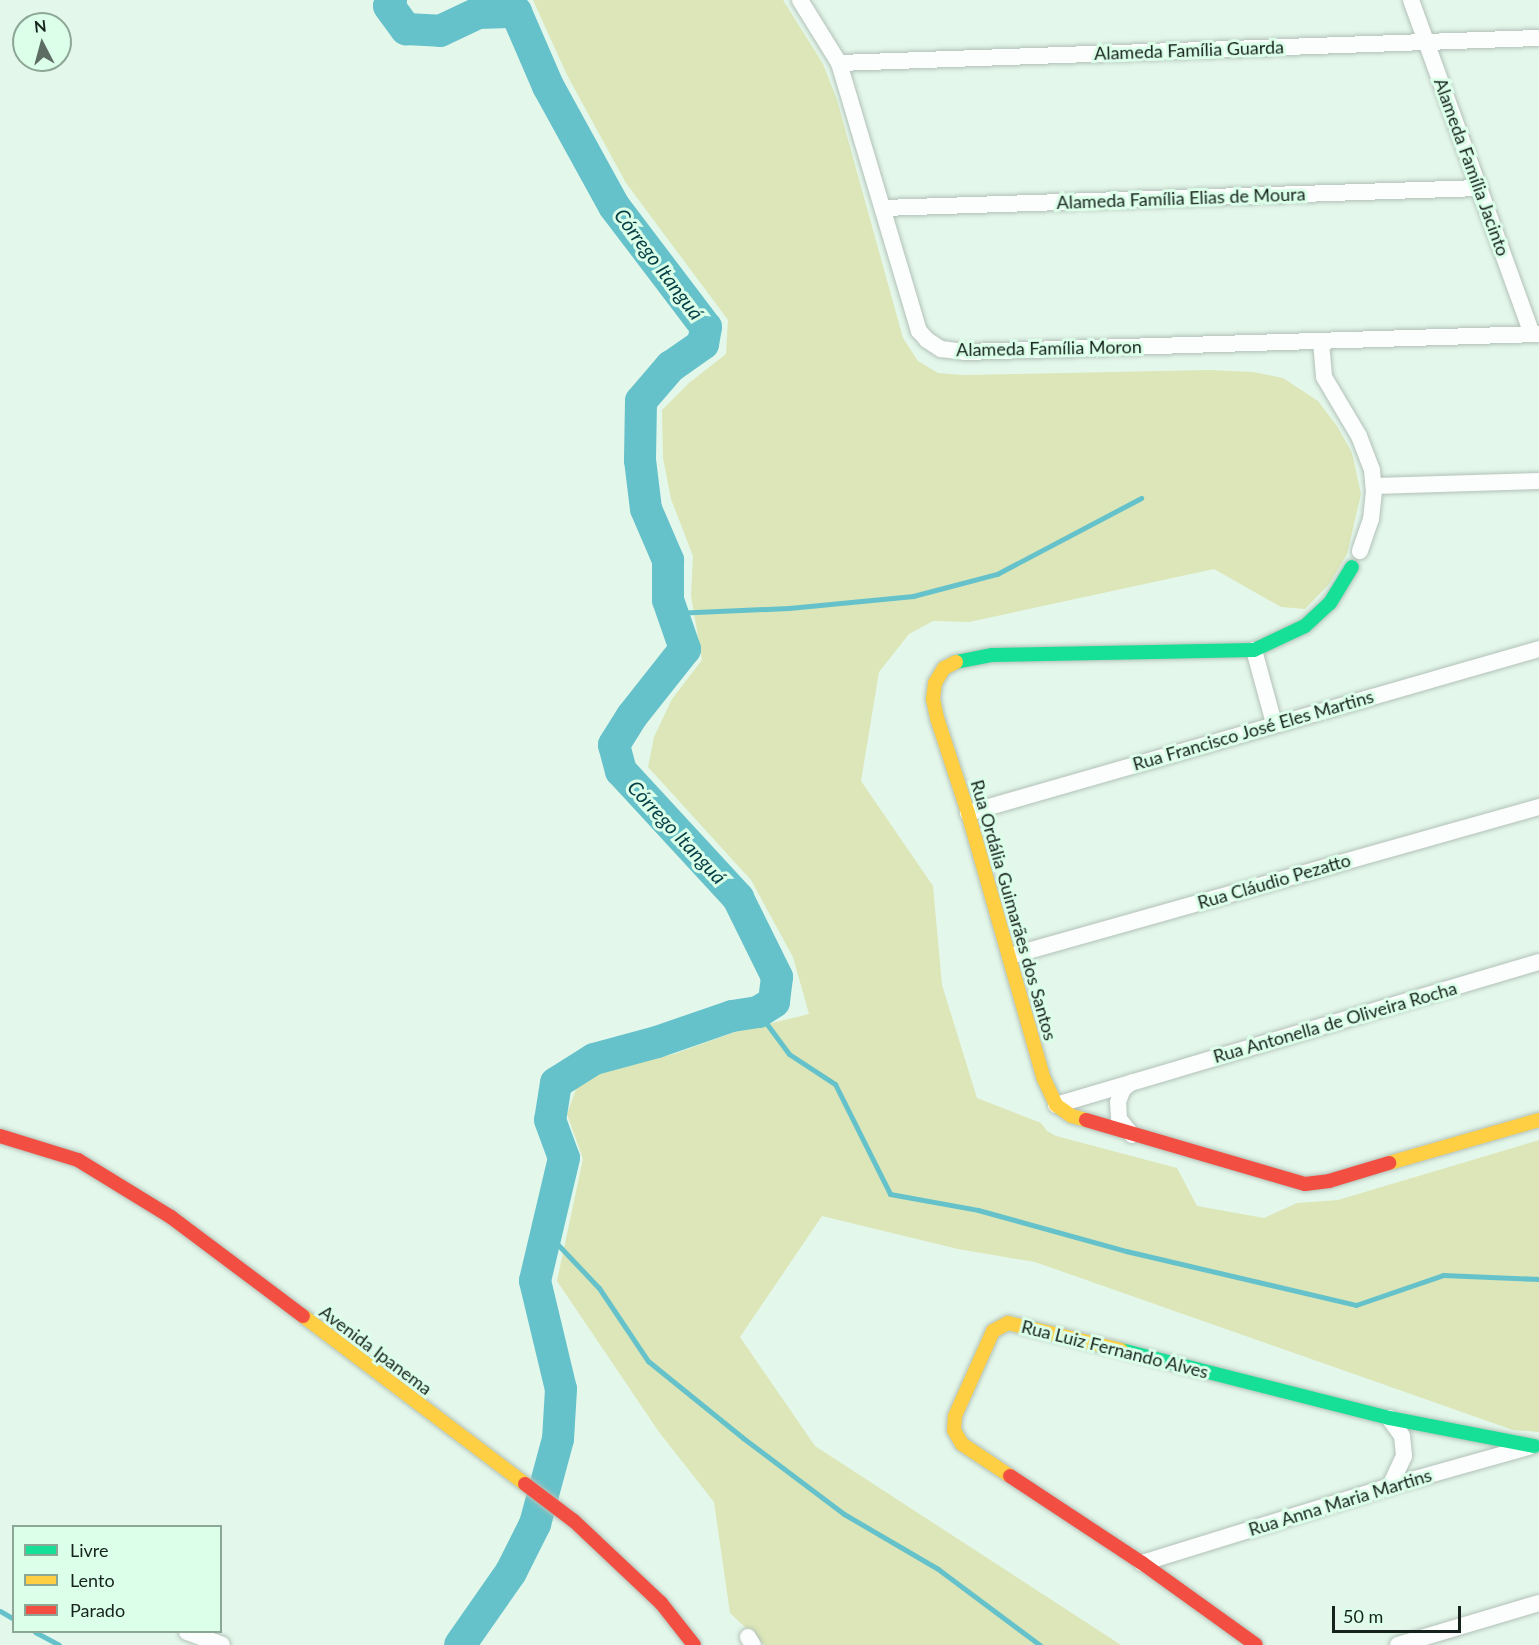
<!DOCTYPE html>
<html>
<head>
<meta charset="utf-8">
<style>
  body { margin:0 }
  #map { position:relative; width:1539px; height:1645px; overflow:hidden; background:#e4f7eb; font-family:Lato,sans-serif }
  div>[style] { position:absolute }
  .green>* { inset:0; background:#dce6b8 }
  .stream>* { height:5px; margin:-2.5px; padding:0 2.5px; transform-origin:2.5px; border-radius:2.5px; background:#66c2ca }
  .river>* { height:32px; margin:-16px; padding:0 16px; transform-origin:16px; border-radius:16px; background:#66c2ca }
  .roads { filter:drop-shadow(0 0 2px #b2c1b8) drop-shadow(0 0 2px #b2c1b8) }
  .street>* { height:16px; margin:-8px; padding:0 8px; transform-origin:8px; border-radius:8px; background:#fbfefc }
  .fast>* { height:14px; margin:-7px; padding:0 7px; transform-origin:7px; border-radius:7px; background:#16e098 }
  .slow>* { height:14px; margin:-7px; padding:0 7px; transform-origin:7px; border-radius:7px; background:#ffcf43 }
  .jam>* { height:14px; margin:-7px; padding:0 7px; transform-origin:7px; border-radius:7px; background:#f24e42 }
  span { translate:-50% -50%; white-space:nowrap; text-align:center; line-height:1.15; -webkit-text-stroke:6px #dcffe9; paint-order:stroke }
  .street-label { font-size:18px; color:#16231c }
  .water-label { font-size:20px; color:#063e45; font-style:italic }
  .legend { position:absolute; left:12px; top:1525px; width:210px; height:108px; box-sizing:border-box; background:#dcffe9; border:2px solid #8da797; margin:0; padding:8px 10px; list-style:none; font-size:18px; color:#16231c }
  .legend li { display:flex; align-items:center; gap:12px; height:30px }
  .legend b { width:30px; border:2px solid #8da797 }
  .north { position:absolute; left:12px; top:12px; width:60px; height:60px; box-sizing:border-box; background:#dcffe9; border:2px solid #8da797; border-radius:50%; rotate:354deg; font-size:16px; font-weight:700; line-height:24px; text-align:center; color:#16231c }
  .north::after { content:''; display:block; margin:auto; width:21px; height:27px; background:#5e6d64; clip-path:polygon(50% 0,100% 100%,50% 72%,0 100%) }
  .scale { position:absolute; left:1332px; top:1606px; width:129px; height:27px; box-sizing:border-box; border:3px solid #16231c; border-top:0; padding-left:8px; font-size:18px; line-height:21px; white-space:nowrap; color:#16231c; -webkit-text-stroke:4px #dcffe9; paint-order:stroke }
</style>
</head>
<body>
<div id="map">
  <div class="green">
    <i style="clip-path:polygon(533px 0,783px 0,823px 64px,837px 100px,903px 338px,918px 361px,938px 373px,963px 375px,1210px 370px,1253px 372px,1283px 378px,1318px 401px,1337px 426px,1352px 453px,1361px 494px,1347px 554px,1330px 583px,1305px 609px,1281px 607px,1214px 569px,969px 622px,933px 621px,909px 634px,879px 672px,861px 781px,933px 886px,942px 985px,977px 1098px,1041px 1123px,1047px 1131px,1056px 1136px,1177px 1168px,1197px 1206px,1264px 1218px,1297px 1203px,1338px 1200px,1539px 1140px,1539px 1432px,1513px 1430px,1035px 1262px,958px 1249px,822px 1216px,740px 1337px,815px 1446px,1121px 1645px,764px 1645px,730px 1613px,714px 1502px,659px 1432px,557px 1281px,583px 1159px,567px 1114px,576px 1089px,601px 1070px,674px 1054px,732px 1033px,809px 1014px,793px 957px,751px 880px,648px 767px,654px 737px,672px 699px,702px 660px,691px 596px,693px 556px,671px 499px,663px 458px,662px 410px,689px 383px,726px 354px,728px 320px,626px 183px,567px 75px)"></i>
  </div>
  <div class="stream">
    <i style="left:673px;top:613px;width:116px;rotate:-2.5deg"></i>
    <i style="left:789px;top:608px;width:125px;rotate:-5.5deg"></i>
    <i style="left:913px;top:596px;width:87px;rotate:-14.7deg"></i>
    <i style="left:997px;top:574px;width:163px;rotate:-27.8deg"></i>
    <i style="left:758px;top:1012px;width:52px;rotate:53.6deg"></i>
    <i style="left:789px;top:1054px;width:55px;rotate:33.1deg"></i>
    <i style="left:835px;top:1084px;width:123px;rotate:63.4deg"></i>
    <i style="left:890px;top:1194px;width:89px;rotate:10.3deg"></i>
    <i style="left:978px;top:1210px;width:154px;rotate:15.5deg"></i>
    <i style="left:1126px;top:1251px;width:236px;rotate:13.2deg"></i>
    <i style="left:1356px;top:1305px;width:92px;rotate:-19deg"></i>
    <i style="left:1443px;top:1275px;width:96px;rotate:2.4deg"></i>
    <i style="left:546px;top:1232px;width:77px;rotate:46.6deg"></i>
    <i style="left:599px;top:1288px;width:88px;rotate:56.1deg"></i>
    <i style="left:648px;top:1361px;width:122px;rotate:39deg"></i>
    <i style="left:743px;top:1438px;width:126px;rotate:37deg"></i>
    <i style="left:844px;top:1514px;width:109px;rotate:30.3deg"></i>
    <i style="left:938px;top:1569px;width:127px;rotate:36.7deg"></i>
    <i style="left:0;top:1611px;width:16px;rotate:30deg"></i>
    <i style="left:35px;top:1632px;width:27px;rotate:28deg"></i>
  </div>
  <div class="river">
    <i style="left:391px;top:0;width:6px;rotate:108deg"></i>
    <i style="left:389px;top:6px;width:29px;rotate:54deg"></i>
    <i style="left:406px;top:29px;width:34px;rotate:3deg"></i>
    <i style="left:440px;top:31px;width:42px;rotate:-25.3deg"></i>
    <i style="left:478px;top:13px;width:38px;rotate:-2deg"></i>
    <i style="left:516px;top:12px;width:81px;rotate:66.6deg"></i>
    <i style="left:548px;top:86px;width:137px;rotate:61.2deg"></i>
    <i style="left:614px;top:206px;width:152px;rotate:52.8deg"></i>
    <i style="left:706px;top:327px;width:17px;rotate:100deg"></i>
    <i style="left:703px;top:344px;width:39px;rotate:145deg"></i>
    <i style="left:671px;top:366px;width:46px;rotate:130.6deg"></i>
    <i style="left:641px;top:401px;width:59px;rotate:91deg"></i>
    <i style="left:640px;top:460px;width:49px;rotate:83deg"></i>
    <i style="left:646px;top:509px;width:56px;rotate:66.7deg"></i>
    <i style="left:668px;top:560px;width:40px;rotate:90deg"></i>
    <i style="left:668px;top:600px;width:52px;rotate:70.9deg"></i>
    <i style="left:685px;top:649px;width:85px;rotate:128.3deg"></i>
    <i style="left:632px;top:716px;width:34px;rotate:122deg"></i>
    <i style="left:614px;top:745px;width:27px;rotate:75deg"></i>
    <i style="left:621px;top:771px;width:173px;rotate:47.3deg"></i>
    <i style="left:738px;top:898px;width:88px;rotate:63.7deg"></i>
    <i style="left:777px;top:977px;width:25px;rotate:97deg"></i>
    <i style="left:774px;top:1002px;width:19px;rotate:148deg"></i>
    <i style="left:758px;top:1012px;width:26px;rotate:171deg"></i>
    <i style="left:732px;top:1016px;width:79px;rotate:160.9deg"></i>
    <i style="left:657px;top:1042px;width:65px;rotate:164.9deg"></i>
    <i style="left:594px;top:1059px;width:45px;rotate:147.7deg"></i>
    <i style="left:556px;top:1083px;width:37px;rotate:99deg"></i>
    <i style="left:550px;top:1120px;width:40px;rotate:69.8deg"></i>
    <i style="left:564px;top:1158px;width:126px;rotate:103.3deg"></i>
    <i style="left:535px;top:1281px;width:111px;rotate:76.5deg"></i>
    <i style="left:561px;top:1389px;width:50px;rotate:93.4deg"></i>
    <i style="left:558px;top:1439px;width:88px;rotate:105.1deg"></i>
    <i style="left:535px;top:1524px;width:54px;rotate:116.6deg"></i>
    <i style="left:511px;top:1572px;width:89px;rotate:124.9deg"></i>
  </div>
  <div class="roads">
    <div class="street">
      <i style="left:800px;top:0;width:74px;rotate:58.2deg"></i>
      <i style="left:839px;top:63px;width:280px;rotate:73.4deg"></i>
      <i style="left:919px;top:331px;width:12px;rotate:48deg"></i>
      <i style="left:927px;top:340px;width:17px;rotate:33deg"></i>
      <i style="left:941px;top:349px;width:24px;rotate:7deg"></i>
      <i style="left:965px;top:352px;width:574px;rotate:-1.8deg"></i>
      <i style="left:1411px;top:0;width:355px;rotate:70.1deg"></i>
      <i style="left:839px;top:63px;width:700px;rotate:-2.05deg"></i>
      <i style="left:883px;top:208px;width:596px;rotate:-1.92deg"></i>
      <i style="left:1321px;top:342px;width:35px;rotate:85deg"></i>
      <i style="left:1324px;top:377px;width:69px;rotate:59.3deg"></i>
      <i style="left:1359px;top:436px;width:36px;rotate:69deg"></i>
      <i style="left:1372px;top:470px;width:21px;rotate:85deg"></i>
      <i style="left:1374px;top:491px;width:28px;rotate:96deg"></i>
      <i style="left:1371px;top:519px;width:34px;rotate:109deg"></i>
      <i style="left:1374px;top:486px;width:165px;rotate:-1.7deg"></i>
      <i style="left:1254px;top:650px;width:76px;rotate:74.7deg"></i>
      <i style="left:968px;top:813px;width:594px;rotate:-16.02deg"></i>
      <i style="left:1010px;top:956px;width:550px;rotate:-15.73deg"></i>
      <i style="left:1056px;top:1105px;width:504px;rotate:-16.49deg"></i>
      <i style="left:1132px;top:1135px;width:21px;rotate:-129deg"></i>
      <i style="left:1119px;top:1119px;width:17px;rotate:-93deg"></i>
      <i style="left:1118px;top:1102px;width:14px;rotate:-69deg"></i>
      <i style="left:1123px;top:1089px;width:11px;rotate:-38deg"></i>
      <i style="left:1389px;top:1418px;width:22px;rotate:54deg"></i>
      <i style="left:1402px;top:1436px;width:20px;rotate:84deg"></i>
      <i style="left:1404px;top:1456px;width:33px;rotate:115deg"></i>
      <i style="left:1142px;top:1563px;width:260px;rotate:-17.2deg"></i>
      <i style="left:1390px;top:1486px;width:144px;rotate:-15.7deg"></i>
      <i style="left:187px;top:1632px;width:37px;rotate:20deg"></i>
      <i style="left:748px;top:1637px;width:9px;rotate:58deg"></i>
      <i style="left:1398px;top:1645px;width:147px;rotate:-16.6deg"></i>
    </div>
    <div class="fast">
      <i style="left:956px;top:662px;width:37px;rotate:-11deg"></i>
      <i style="left:992px;top:655px;width:262px;rotate:-1.1deg"></i>
      <i style="left:1254px;top:650px;width:56px;rotate:-25.2deg"></i>
      <i style="left:1305px;top:626px;width:34px;rotate:-43deg"></i>
      <i style="left:1330px;top:603px;width:42px;rotate:-58.6deg"></i>
      <i style="left:1121px;top:1350px;width:276px;rotate:14.2deg"></i>
      <i style="left:1389px;top:1418px;width:148px;rotate:10.9deg"></i>
    </div>
    <div class="slow">
      <i style="left:956px;top:662px;width:13px;rotate:153deg"></i>
      <i style="left:944px;top:668px;width:17px;rotate:121deg"></i>
      <i style="left:935px;top:683px;width:16px;rotate:97deg"></i>
      <i style="left:933px;top:699px;width:19px;rotate:78deg"></i>
      <i style="left:937px;top:718px;width:100px;rotate:71.9deg"></i>
      <i style="left:968px;top:813px;width:277px;rotate:74.1deg"></i>
      <i style="left:1044px;top:1079px;width:29px;rotate:65deg"></i>
      <i style="left:1056px;top:1105px;width:19px;rotate:35deg"></i>
      <i style="left:1072px;top:1116px;width:15px;rotate:16deg"></i>
      <i style="left:1389px;top:1163px;width:156px;rotate:-16deg"></i>
      <i style="left:303px;top:1316px;width:278px;rotate:37.1deg"></i>
      <i style="left:1010px;top:1476px;width:58px;rotate:-146.3deg"></i>
      <i style="left:962px;top:1444px;width:16px;rotate:-120deg"></i>
      <i style="left:954px;top:1430px;width:14px;rotate:-86deg"></i>
      <i style="left:955px;top:1416px;width:93px;rotate:-65.9deg"></i>
      <i style="left:993px;top:1331px;width:17px;rotate:-28deg"></i>
      <i style="left:1008px;top:1323px;width:116px;rotate:13.4deg"></i>
    </div>
    <div class="jam">
      <i style="left:1086px;top:1120px;width:228px;rotate:16.3deg"></i>
      <i style="left:1305px;top:1184px;width:24px;rotate:-7deg"></i>
      <i style="left:1329px;top:1181px;width:63px;rotate:-16.7deg"></i>
      <i style="left:0;top:1136px;width:82px;rotate:17.1deg"></i>
      <i style="left:78px;top:1160px;width:109px;rotate:31.5deg"></i>
      <i style="left:171px;top:1217px;width:165px;rotate:36.9deg"></i>
      <i style="left:1010px;top:1476px;width:158px;rotate:33.4deg"></i>
      <i style="left:1142px;top:1563px;width:140px;rotate:35.7deg"></i>
      <i style="left:525px;top:1484px;width:61px;rotate:37.1deg"></i>
      <i style="left:574px;top:1521px;width:120px;rotate:43.3deg"></i>
      <i style="left:661px;top:1603px;width:53px;rotate:51.8deg"></i>
    </div>
  </div>
  <div class="street-label">
    <span style="left:1189px;top:50px;rotate:-2deg">Alameda Família Guarda</span>
    <span style="left:1472px;top:167px;rotate:70deg">Alameda Família Jacinto</span>
    <span style="left:1181px;top:198px;rotate:-2deg">Alameda Família Elias de Moura</span>
    <span style="left:1049px;top:348px;rotate:-1deg">Alameda Família Moron</span>
    <span style="left:1253px;top:730px;rotate:-16deg">Rua Francisco José Eles Martins</span>
    <span style="left:1274px;top:881px;rotate:-16deg">Rua Cláudio Pezatto</span>
    <span style="left:1014px;top:910px;rotate:74deg">Rua Ordália Guimarães dos Santos</span>
    <span style="left:1335px;top:1022px;rotate:-16deg">Rua Antonella de Oliveira Rocha</span>
    <span style="left:1115px;top:1349px;rotate:14deg">Rua Luiz Fernando Alves</span>
    <span style="left:376px;top:1350px;rotate:37deg">Avenida Ipanema</span>
    <span style="left:1340px;top:1502px;rotate:-17deg">Rua Anna Maria Martins</span>
  </div>
  <div class="water-label">
    <span style="left:659px;top:264px;rotate:53deg">Córrego Itanguá</span>
    <span style="left:677px;top:832px;rotate:47deg">Córrego Itanguá</span>
  </div>
  <ul class="legend">
  <li><b style="height:8px;background:#16e098"></b>Livre</li>
  <li><b style="height:8px;background:#ffcf43"></b>Lento</li>
  <li><b style="height:8px;background:#f24e42"></b>Parado</li>
  </ul>
  <div class="north">N</div>
  <div class="scale">50 m</div>
</div>
</body>
</html>
